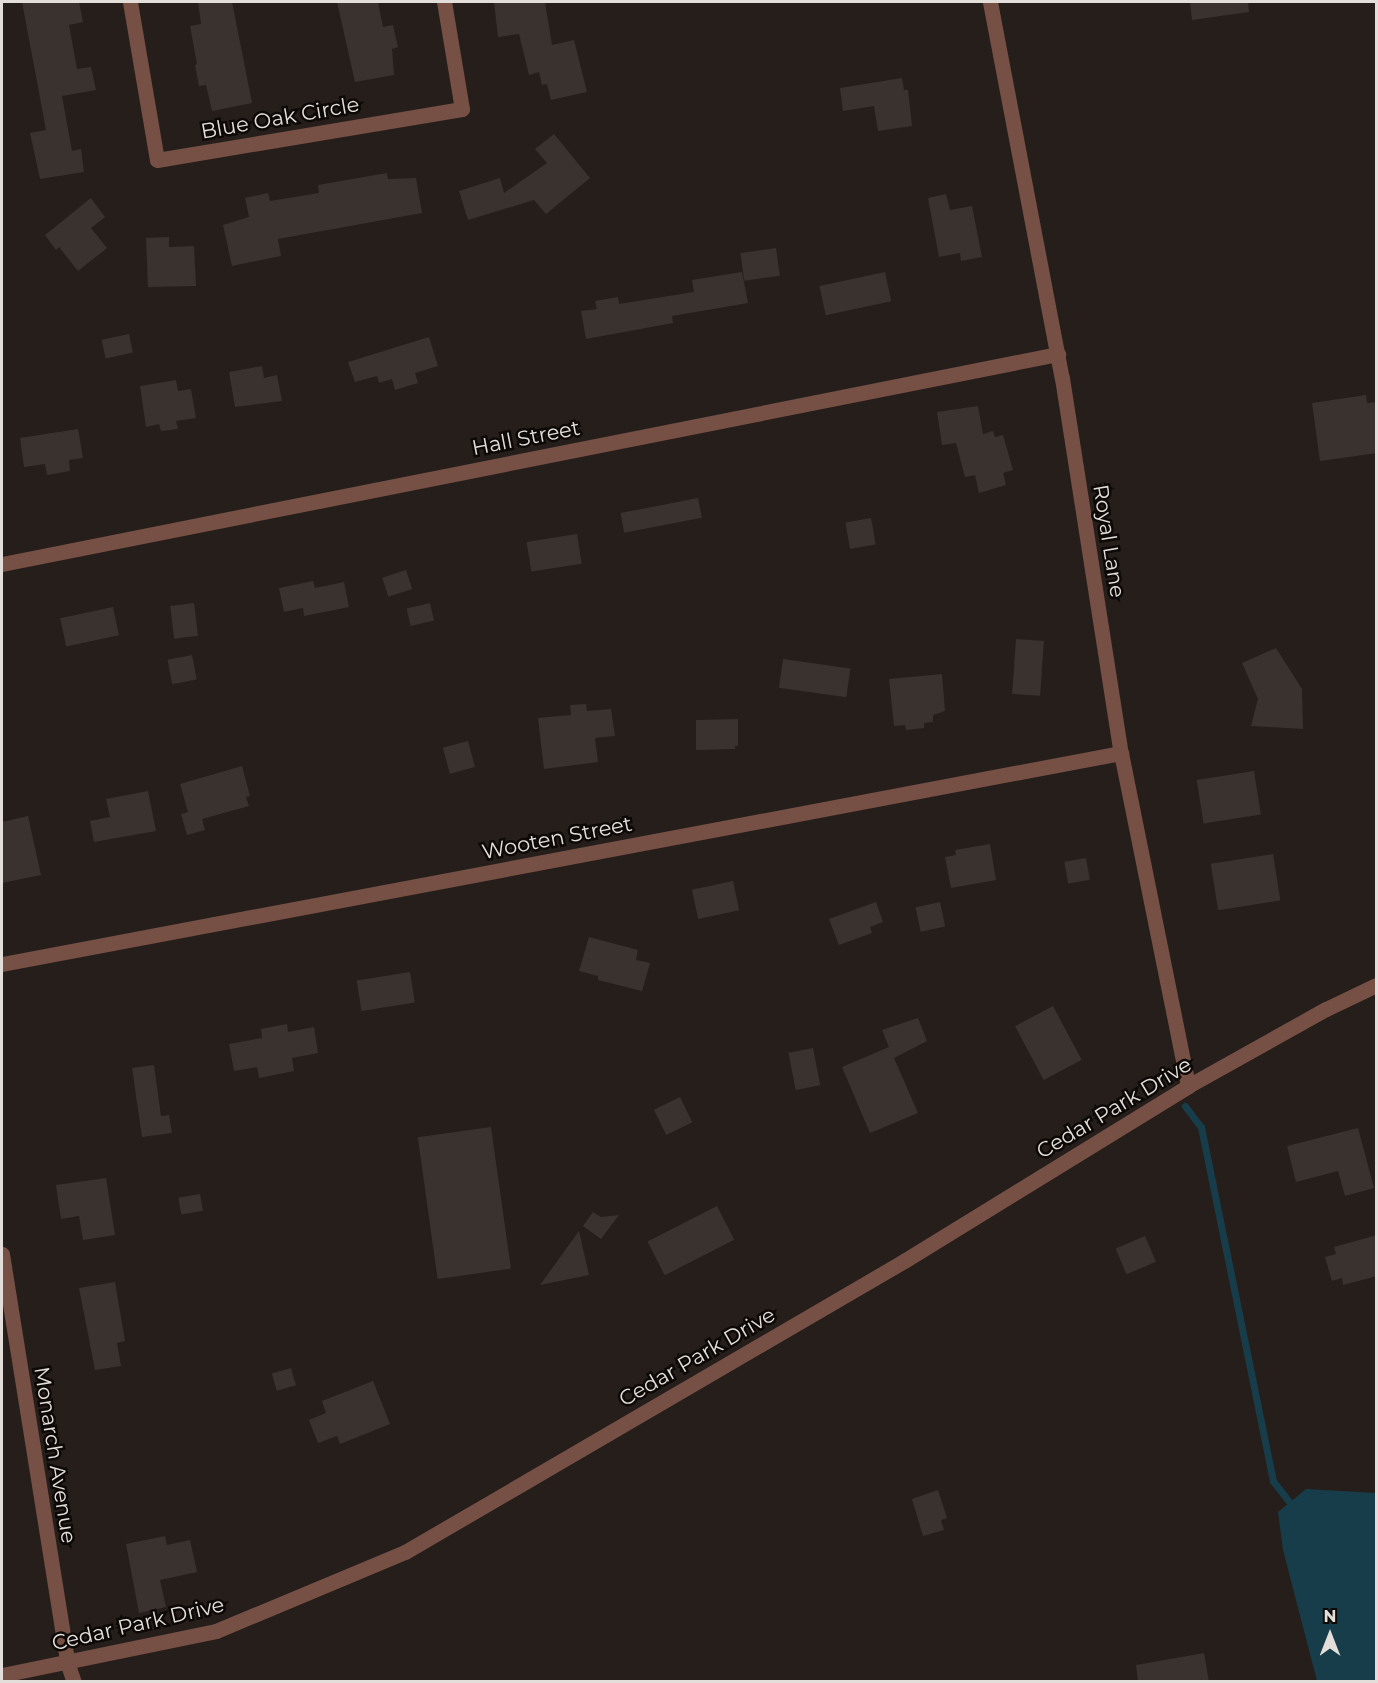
<!DOCTYPE html>
<html>
<head>
<meta charset="utf-8">
<style>
  body { margin:0 }
  #map { position:relative; width:1378px; height:1683px; overflow:hidden; background:#261e1a; font-family:Montserrat,sans-serif }
  div>[style] { position:absolute }
  .water>* { inset:0; background:#173d4a }
  .stream>* { height:7px; margin:-3.5px; padding:0 3.5px; transform-origin:3.5px; border-radius:3.5px; background:#173d4a }
  .building>* { inset:0; background:#3a322e; transform-origin:0 0 }
  .minor>* { height:15px; margin:-7.5px; padding:0 7.5px; transform-origin:7.5px; border-radius:7.5px; background:#765045 }
  span { translate:-50% -50%; white-space:nowrap; text-align:center; line-height:1.15; -webkit-text-stroke:5px #0c0907; paint-order:stroke }
  .street-label { font-size:21px; color:#e4dedb }
  .frame { position:absolute; inset:0; border:3px solid #e4dedb; pointer-events:none }
  .north { position:absolute; left:1300px; top:1605px; width:60px; height:60px; -webkit-text-stroke:4px #0c0907; paint-order:stroke; rotate:0deg; font-size:16px; font-weight:700; line-height:24px; text-align:center; color:#e4dedb }
  .north::after { content:''; display:block; margin:auto; width:21px; height:27px; background:#e4dedb; clip-path:polygon(50% 0,100% 100%,50% 72%,0 100%) }
</style>
</head>
<body>
<div id="map">
  <div class="water">
    <i style="clip-path:polygon(1306px 1489px,1376px 1493px,1376px 1681px,1317px 1681px,1283px 1550px,1278px 1512px)"></i>
  </div>
  <div class="stream">
    <i style="left:1185px;top:1106px;width:26px;rotate:53deg"></i>
    <i style="left:1201px;top:1127px;width:361px;rotate:78.5deg"></i>
    <i style="left:1273px;top:1481px;width:36px;rotate:52deg"></i>
  </div>
  <div class="building">
    <i style="clip-path:polygon(22px 2px,79px 2px,83px 22px,69px 25px,77px 69px,91px 67px,96px 90px,62px 96px,72px 151px,81px 149px,84px 172px,40px 179px,30px 133px,46px 130px)"></i>
    <i style="clip-path:polygon(198px 2px,232px 2px,252px 103px,212px 111px,206px 85px,199px 86px,195px 65px,197px 64px,190px 26px,201px 24px)"></i>
    <i style="clip-path:polygon(337px 2px,378px 2px,383px 27px,393px 25px,398px 47px,392px 49px,394px 75px,355px 82px)"></i>
    <i style="clip-path:polygon(494px 2px,545px 2px,552px 45px,574px 40px,587px 92px,551px 100px,547px 84px,542px 85px,539px 72px,529px 75px,519px 34px,498px 37px)"></i>
    <i style="clip-path:polygon(1190px 2px,1248px 2px,1249px 12px,1192px 20px)"></i>
    <i style="clip-path:polygon(902px 78px,904px 90px,908px 90px,912px 126px,878px 131px,874px 106px,843px 111px,840px 88px)"></i>
    <i style="clip-path:polygon(554px 134px,590px 178px,546px 214px,534px 200px,468px 220px,459px 191px,500px 178px,504px 193px,547px 163px,535px 149px)"></i>
    <i style="clip-path:polygon(387px 173px,388px 179px,416px 178px,422px 213px,278px 239px,281px 256px,232px 266px,223px 225px,249px 217px,245px 198px,268px 193px,270px 201px,319px 193px,318px 185px)"></i>
    <i style="clip-path:polygon(946px 194px,950px 210px,972px 206px,982px 257px,961px 261px,960px 253px,939px 257px,928px 198px)"></i>
    <i style="clip-path:polygon(91px 198px,105px 217px,91px 228px,107px 248px,78px 271px,59px 247px,56px 250px,45px 235px)"></i>
    <i style="clip-path:polygon(169px 237px,169px 247px,194px 246px,196px 286px,148px 287px,146px 238px)"></i>
    <i style="left:776px;top:248px;width:28px;height:36px;rotate:82deg"></i>
    <i style="clip-path:polygon(742px 272px,748px 303px,672px 316px,673px 323px,586px 339px,581px 311px,597px 309px,595px 301px,618px 297px,619px 304px,694px 292px,692px 280px)"></i>
    <i style="left:885px;top:272px;width:30px;height:67px;rotate:78deg"></i>
    <i style="left:129px;top:334px;width:19px;height:28px;rotate:78deg"></i>
    <i style="clip-path:polygon(429px 337px,438px 366px,415px 373px,418px 383px,395px 390px,392px 379px,379px 383px,377px 376px,355px 382px,348px 362px)"></i>
    <i style="clip-path:polygon(262px 366px,264px 378px,277px 375px,282px 401px,235px 407px,229px 372px)"></i>
    <i style="clip-path:polygon(176px 380px,178px 391px,191px 389px,196px 418px,176px 421px,178px 429px,161px 431px,159px 424px,146px 427px,140px 386px)"></i>
    <i style="clip-path:polygon(1366px 395px,1367px 403px,1377px 402px,1377px 453px,1320px 461px,1312px 403px)"></i>
    <i style="clip-path:polygon(978px 406px,983px 434px,993px 431px,995px 437px,1003px 435px,1013px 470px,1003px 473px,1006px 485px,979px 493px,975px 475px,965px 477px,956px 443px,942px 445px,937px 412px)"></i>
    <i style="clip-path:polygon(78px 429px,83px 458px,69px 460px,70px 471px,47px 475px,45px 464px,24px 467px,20px 438px)"></i>
    <i style="left:698px;top:498px;width:20px;height:79px;rotate:79deg"></i>
    <i style="left:871px;top:518px;width:27px;height:26px;rotate:80deg"></i>
    <i style="left:577px;top:534px;width:30px;height:51px;rotate:81deg"></i>
    <i style="left:406px;top:570px;width:20px;height:25px;rotate:72deg"></i>
    <i style="clip-path:polygon(313px 581px,315px 588px,344px 582px,349px 607px,304px 616px,303px 608px,284px 612px,279px 588px)"></i>
    <i style="left:194px;top:603px;width:33px;height:24px;rotate:83deg"></i>
    <i style="left:430px;top:603px;width:18px;height:24px;rotate:77deg"></i>
    <i style="left:113px;top:607px;width:29px;height:54px;rotate:78deg"></i>
    <i style="left:1016px;top:639px;width:28px;height:55px;rotate:4deg"></i>
    <i style="clip-path:polygon(1276px 648px,1302px 689px,1303px 729px,1251px 726px,1258px 699px,1242px 663px)"></i>
    <i style="left:192px;top:655px;width:25px;height:25px;rotate:79deg"></i>
    <i style="left:783px;top:659px;width:68px;height:29px;rotate:8deg"></i>
    <i style="clip-path:polygon(942px 674px,945px 711px,933px 715px,933px 722px,924px 723px,924px 728px,906px 730px,905px 725px,894px 726px,889px 679px)"></i>
    <i style="clip-path:polygon(586px 704px,587px 711px,611px 709px,615px 736px,595px 738px,598px 762px,544px 769px,538px 718px,571px 715px,570px 705px)"></i>
    <i style="clip-path:polygon(738px 719px,738px 746px,735px 746px,735px 749px,696px 750px,696px 720px)"></i>
    <i style="left:468px;top:741px;width:27px;height:26px;rotate:75deg"></i>
    <i style="clip-path:polygon(242px 766px,250px 796px,246px 797px,249px 806px,202px 819px,205px 830px,187px 835px,181px 814px,188px 812px,180px 784px)"></i>
    <i style="left:1254px;top:771px;width:44px;height:58px;rotate:81deg"></i>
    <i style="clip-path:polygon(148px 791px,156px 831px,94px 842px,90px 821px,110px 817px,106px 799px)"></i>
    <i style="clip-path:polygon(28px 816px,41px 875px,2px 883px,2px 822px)"></i>
    <i style="clip-path:polygon(990px 844px,996px 880px,951px 888px,945px 857px,956px 855px,955px 850px)"></i>
    <i style="left:1273px;top:854px;width:47px;height:63px;rotate:81deg"></i>
    <i style="left:1086px;top:858px;width:22px;height:22px;rotate:80deg"></i>
    <i style="left:733px;top:881px;width:30px;height:42px;rotate:78deg"></i>
    <i style="clip-path:polygon(876px 902px,883px 922px,870px 927px,872px 933px,839px 945px,829px 919px)"></i>
    <i style="left:940px;top:902px;width:25px;height:25px;rotate:78deg"></i>
    <i style="clip-path:polygon(589px 937px,638px 950px,636px 960px,650px 963px,642px 991px,598px 980px,598px 976px,579px 971px)"></i>
    <i style="left:410px;top:972px;width:31px;height:54px;rotate:81deg"></i>
    <i style="left:1053px;top:1006px;width:61px;height:43px;rotate:62deg"></i>
    <i style="clip-path:polygon(918px 1018px,927px 1041px,894px 1058px,918px 1113px,870px 1133px,842px 1067px,889px 1047px,882px 1030px)"></i>
    <i style="clip-path:polygon(287px 1024px,288px 1032px,314px 1027px,318px 1053px,292px 1058px,294px 1071px,259px 1078px,257px 1067px,234px 1071px,229px 1044px,262px 1038px,261px 1029px)"></i>
    <i style="left:813px;top:1048px;width:38px;height:25px;rotate:79deg"></i>
    <i style="clip-path:polygon(154px 1065px,161px 1116px,169px 1115px,172px 1133px,142px 1137px,132px 1068px)"></i>
    <i style="left:680px;top:1097px;width:28px;height:29px;rotate:64deg"></i>
    <i style="left:491px;top:1127px;width:143px;height:74px;rotate:82deg"></i>
    <i style="clip-path:polygon(1358px 1128px,1374px 1188px,1345px 1196px,1338px 1171px,1296px 1182px,1287px 1146px)"></i>
    <i style="clip-path:polygon(106px 1178px,115px 1235px,83px 1240px,79px 1216px,61px 1219px,56px 1185px)"></i>
    <i style="left:200px;top:1194px;width:17px;height:22px;rotate:80deg"></i>
    <i style="left:717px;top:1206px;width:38px;height:78px;rotate:63deg"></i>
    <i style="clip-path:polygon(593px 1212px,601px 1217px,619px 1215px,601px 1239px,583px 1226px)"></i>
    <i style="clip-path:polygon(579px 1231px,589px 1275px,540px 1285px)"></i>
    <i style="clip-path:polygon(1377px 1235px,1377px 1276px,1343px 1285px,1342px 1278px,1332px 1281px,1325px 1257px,1336px 1254px,1334px 1247px)"></i>
    <i style="left:1145px;top:1236px;width:28px;height:32px;rotate:67deg"></i>
    <i style="clip-path:polygon(115px 1282px,125px 1341px,117px 1343px,121px 1366px,95px 1370px,79px 1288px)"></i>
    <i style="left:291px;top:1368px;width:18px;height:20px;rotate:74deg"></i>
    <i style="clip-path:polygon(373px 1381px,390px 1424px,340px 1444px,337px 1436px,318px 1443px,309px 1420px,326px 1413px,322px 1401px)"></i>
    <i style="clip-path:polygon(938px 1490px,947px 1518px,941px 1520px,944px 1530px,923px 1536px,912px 1499px)"></i>
    <i style="clip-path:polygon(165px 1536px,167px 1545px,190px 1540px,197px 1572px,160px 1580px,166px 1607px,139px 1613px,126px 1544px)"></i>
    <i style="clip-path:polygon(1204px 1653px,1209px 1682px,1138px 1682px,1136px 1665px)"></i>
  </div>
  <div class="minor">
    <i style="left:130px;top:2px;width:160px;rotate:80.3deg"></i>
    <i style="left:157px;top:160px;width:309px;rotate:-9.5deg"></i>
    <i style="left:462px;top:109px;width:109px;rotate:-99.5deg"></i>
    <i style="left:990px;top:2px;width:383px;rotate:79.2deg"></i>
    <i style="left:1062px;top:378px;width:380px;rotate:81.1deg"></i>
    <i style="left:1121px;top:753px;width:340px;rotate:78.6deg"></i>
    <i style="left:2px;top:564px;width:1077px;rotate:-11.25deg"></i>
    <i style="left:2px;top:964px;width:1139px;rotate:-10.68deg"></i>
    <i style="left:2px;top:1254px;width:413px;rotate:80.9deg"></i>
    <i style="left:67px;top:1662px;width:21px;rotate:71deg"></i>
    <i style="left:2px;top:1675px;width:218px;rotate:-11.6deg"></i>
    <i style="left:216px;top:1631px;width:205px;rotate:-22.7deg"></i>
    <i style="left:405px;top:1552px;width:578px;rotate:-30.25deg"></i>
    <i style="left:904px;top:1261px;width:334px;rotate:-31.6deg"></i>
    <i style="left:1188px;top:1086px;width:158px;rotate:-29.2deg"></i>
    <i style="left:1326px;top:1009px;width:55px;rotate:-25.6deg"></i>
  </div>
  <div class="street-label">
    <span style="left:280px;top:118px;rotate:-10deg">Blue Oak Circle</span>
    <span style="left:526px;top:438px;rotate:-11deg">Hall Street</span>
    <span style="left:1109px;top:541px;rotate:81deg">Royal Lane</span>
    <span style="left:557px;top:838px;rotate:-11deg">Wooten Street</span>
    <span style="left:1114px;top:1108px;rotate:-31deg">Cedar Park Drive</span>
    <span style="left:697px;top:1357px;rotate:-30deg">Cedar Park Drive</span>
    <span style="left:55px;top:1455px;rotate:81deg">Monarch Avenue</span>
    <span style="left:138px;top:1624px;rotate:-13deg">Cedar Park Drive</span>
  </div>
  <div class="frame"></div>
  <div class="north">N</div>
</div>
</body>
</html>
